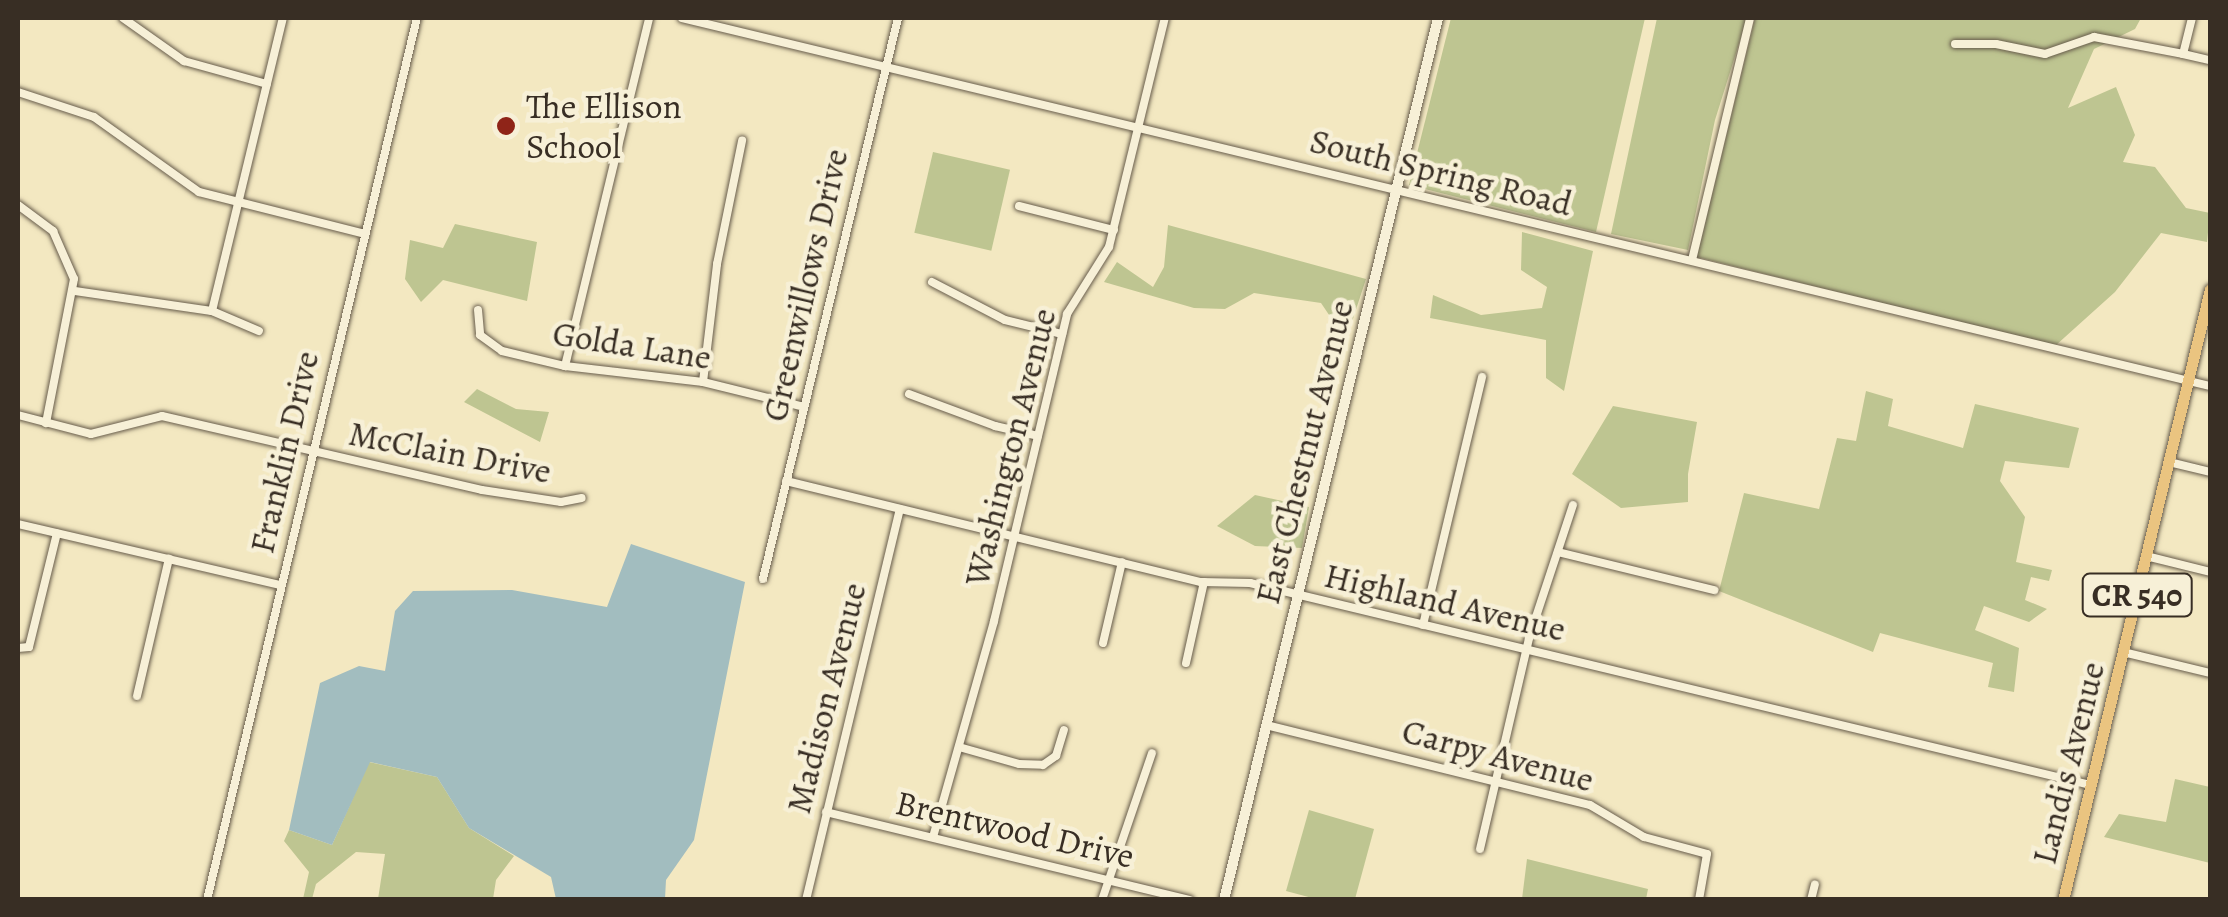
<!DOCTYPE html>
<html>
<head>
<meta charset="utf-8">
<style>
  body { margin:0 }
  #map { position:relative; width:2228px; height:917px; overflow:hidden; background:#f3e8c1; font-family:Alegreya,serif }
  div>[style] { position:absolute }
  .green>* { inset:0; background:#bec591; transform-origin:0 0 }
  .water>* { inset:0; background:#a2bdbf }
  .roads { filter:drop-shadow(0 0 2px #675c4b) drop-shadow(0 0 2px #675c4b) }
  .street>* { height:8px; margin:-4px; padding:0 4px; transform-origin:4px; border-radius:4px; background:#f7f0d7 }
  .secondary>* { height:10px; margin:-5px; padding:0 5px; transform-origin:5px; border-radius:5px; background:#f7f0d7 }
  .primary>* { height:11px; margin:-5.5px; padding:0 5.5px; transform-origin:5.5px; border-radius:5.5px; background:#eac480 }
  .dots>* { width:28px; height:28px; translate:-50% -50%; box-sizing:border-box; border:5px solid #f7f0d7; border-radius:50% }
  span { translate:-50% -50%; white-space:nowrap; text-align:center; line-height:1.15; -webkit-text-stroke:9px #f7f0d7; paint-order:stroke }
  .shield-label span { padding:2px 8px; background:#f7f0d7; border:2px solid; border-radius:8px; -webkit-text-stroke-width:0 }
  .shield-label { font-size:32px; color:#382e24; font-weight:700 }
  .poi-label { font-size:35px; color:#382e24 }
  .left { translate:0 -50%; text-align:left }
  .street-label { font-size:35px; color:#382e24 }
  .frame { position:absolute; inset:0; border:20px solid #382e24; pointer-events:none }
</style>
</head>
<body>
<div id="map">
  <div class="green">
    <i style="clip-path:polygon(1451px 18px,1645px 18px,1596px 232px,1409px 185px)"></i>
    <i style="clip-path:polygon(1657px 18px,1747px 18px,1715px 120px,1688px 250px,1611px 234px)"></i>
    <i style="clip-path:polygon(1755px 18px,2141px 18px,2135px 29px,2094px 49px,2068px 108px,2116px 87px,2135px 135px,2123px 162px,2155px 167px,2186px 208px,2210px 213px,2207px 242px,2161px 233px,2115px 292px,2055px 346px,1697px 257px)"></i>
    <i style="left:933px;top:152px;width:79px;height:83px;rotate:13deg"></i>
    <i style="clip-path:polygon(455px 224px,537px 242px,527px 301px,443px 280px,421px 302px,405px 279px,410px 240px,443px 248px)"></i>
    <i style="clip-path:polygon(1168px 225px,1366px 279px,1346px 340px,1321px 303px,1254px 293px,1225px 309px,1194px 308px,1104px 282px,1117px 262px,1153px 287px,1164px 267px)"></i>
    <i style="clip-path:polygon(1522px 232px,1593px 251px,1564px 391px,1546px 378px,1546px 340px,1430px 318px,1433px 295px,1481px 315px,1542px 308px,1547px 287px,1521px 270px)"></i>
    <i style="clip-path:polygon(477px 389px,516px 409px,549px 412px,540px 442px,464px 402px)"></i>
    <i style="clip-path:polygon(1866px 391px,1893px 399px,1888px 426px,1963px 448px,1975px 404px,2079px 428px,2069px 468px,2005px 461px,2000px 481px,2025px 517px,2016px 562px,2052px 570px,2049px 581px,2031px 577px,2025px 600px,2047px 609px,2029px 622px,1984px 606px,1975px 630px,2019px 648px,2014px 692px,1988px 687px,1993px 663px,1880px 633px,1873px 652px,1719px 591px,1744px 493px,1819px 509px,1837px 438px,1856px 441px)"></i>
    <i style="clip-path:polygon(1613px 406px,1697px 422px,1688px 474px,1688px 502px,1621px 508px,1572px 474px)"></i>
    <i style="clip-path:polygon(1255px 495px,1309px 507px,1302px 548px,1255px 546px,1217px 526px)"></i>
    <i style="clip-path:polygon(369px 762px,437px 777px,469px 828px,514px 856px,496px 880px,493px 899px,378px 899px,385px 854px,356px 852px,316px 884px,312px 899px,303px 899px,309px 872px,284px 841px,289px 830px,332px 845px)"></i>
    <i style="clip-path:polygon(2175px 779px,2210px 787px,2210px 863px,2104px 837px,2119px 814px,2166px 822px)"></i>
    <i style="clip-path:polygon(1309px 810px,1374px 829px,1355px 899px,1316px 899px,1286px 891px)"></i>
    <i style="clip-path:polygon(1527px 859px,1648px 889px,1646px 899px,1522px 899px)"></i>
  </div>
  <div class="water">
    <i style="clip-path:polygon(631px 544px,745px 582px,694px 840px,666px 880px,665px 899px,556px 899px,551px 877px,469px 828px,437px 777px,370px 762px,332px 845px,289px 830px,320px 683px,359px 666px,385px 671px,395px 611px,413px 591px,512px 590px,607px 607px)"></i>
  </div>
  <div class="roads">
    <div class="street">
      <i style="left:123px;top:18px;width:75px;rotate:35.2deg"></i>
      <i style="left:184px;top:61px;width:86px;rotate:15.5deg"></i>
      <i style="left:682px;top:18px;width:1572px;rotate:13.54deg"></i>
      <i style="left:2192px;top:18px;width:37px;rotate:104deg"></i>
      <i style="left:2183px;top:54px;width:28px;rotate:13deg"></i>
      <i style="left:1955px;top:44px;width:41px"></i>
      <i style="left:1996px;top:44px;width:50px;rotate:11.5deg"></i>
      <i style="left:2045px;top:54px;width:52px;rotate:-19.1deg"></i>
      <i style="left:2094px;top:37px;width:91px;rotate:10.8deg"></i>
      <i style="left:18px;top:92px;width:80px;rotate:18.2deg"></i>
      <i style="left:94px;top:117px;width:129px;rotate:35.5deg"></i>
      <i style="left:199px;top:192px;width:171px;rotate:14.2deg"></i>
      <i style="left:18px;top:205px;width:44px;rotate:36.6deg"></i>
      <i style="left:53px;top:231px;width:52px;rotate:66.4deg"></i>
      <i style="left:74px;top:279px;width:147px;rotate:101deg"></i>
      <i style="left:1019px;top:206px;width:98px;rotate:14.2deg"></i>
      <i style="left:1692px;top:260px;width:249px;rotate:-76.5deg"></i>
      <i style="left:932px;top:282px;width:82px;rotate:27.5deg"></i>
      <i style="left:1005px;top:320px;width:59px;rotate:13.8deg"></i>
      <i style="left:75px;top:291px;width:138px;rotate:8.3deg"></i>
      <i style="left:212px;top:311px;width:51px;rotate:23.1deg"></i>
      <i style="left:478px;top:310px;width:25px;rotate:85deg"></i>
      <i style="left:480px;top:335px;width:27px;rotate:36deg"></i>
      <i style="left:502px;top:351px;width:65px;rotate:13.4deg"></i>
      <i style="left:565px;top:366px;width:139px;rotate:6.6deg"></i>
      <i style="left:703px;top:382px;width:104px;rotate:13.9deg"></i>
      <i style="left:212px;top:311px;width:301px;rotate:-76.4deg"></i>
      <i style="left:565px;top:366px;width:358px;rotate:-76.4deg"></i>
      <i style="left:703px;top:382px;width:119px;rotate:-83.2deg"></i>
      <i style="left:717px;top:264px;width:126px;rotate:-78.5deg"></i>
      <i style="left:909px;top:394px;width:92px;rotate:20.4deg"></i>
      <i style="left:995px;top:426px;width:44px;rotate:13.1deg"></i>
      <i style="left:18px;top:415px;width:75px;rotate:14.6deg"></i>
      <i style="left:91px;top:434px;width:73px;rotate:-14.2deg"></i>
      <i style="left:162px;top:416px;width:328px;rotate:13deg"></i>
      <i style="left:482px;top:490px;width:80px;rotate:8.6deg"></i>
      <i style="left:561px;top:502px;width:21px;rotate:-11deg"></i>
      <i style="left:2169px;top:462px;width:42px;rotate:13.7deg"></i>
      <i style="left:786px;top:481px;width:427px;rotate:13.7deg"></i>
      <i style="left:1201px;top:582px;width:49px;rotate:1.2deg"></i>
      <i style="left:1250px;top:583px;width:865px;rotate:13.51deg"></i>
      <i style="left:18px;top:524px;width:270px;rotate:13.1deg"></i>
      <i style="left:1558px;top:552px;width:161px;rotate:13.7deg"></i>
      <i style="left:2146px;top:556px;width:66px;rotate:14deg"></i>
      <i style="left:763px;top:579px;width:577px;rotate:-76.47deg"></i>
      <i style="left:1423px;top:625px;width:255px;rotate:-76.6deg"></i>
      <i style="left:1103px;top:643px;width:83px;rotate:-76.8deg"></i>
      <i style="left:18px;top:648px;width:11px;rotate:-5deg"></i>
      <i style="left:29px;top:647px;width:117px;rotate:-76.2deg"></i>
      <i style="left:2123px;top:652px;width:89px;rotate:13.6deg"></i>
      <i style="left:1186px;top:663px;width:83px;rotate:-77.5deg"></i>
      <i style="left:137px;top:696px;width:141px;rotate:-76.9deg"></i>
      <i style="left:1266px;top:725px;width:334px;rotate:13.9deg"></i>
      <i style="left:1590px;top:805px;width:63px;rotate:30.7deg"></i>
      <i style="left:1644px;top:837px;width:65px;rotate:15.1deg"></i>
      <i style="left:1707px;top:854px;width:47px;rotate:99.9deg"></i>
      <i style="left:959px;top:747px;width:62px;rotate:15.8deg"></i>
      <i style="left:1019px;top:764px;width:24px;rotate:2deg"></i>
      <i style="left:1043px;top:765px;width:16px;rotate:-35deg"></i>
      <i style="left:1056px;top:756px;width:27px;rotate:-73deg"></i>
      <i style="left:826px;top:812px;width:374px;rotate:13.6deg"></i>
      <i style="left:933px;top:837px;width:224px;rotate:-74.2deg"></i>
      <i style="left:994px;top:621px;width:316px;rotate:-76.6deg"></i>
      <i style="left:1067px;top:314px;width:79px;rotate:-57.9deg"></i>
      <i style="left:1109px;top:247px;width:236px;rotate:-76.3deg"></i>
      <i style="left:1480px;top:849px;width:217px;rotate:-76.9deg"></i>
      <i style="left:1529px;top:638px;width:140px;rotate:-71.7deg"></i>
      <i style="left:207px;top:900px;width:907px;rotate:-76.61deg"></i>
      <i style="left:806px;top:900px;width:402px;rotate:-76.5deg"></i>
      <i style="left:1102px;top:900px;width:155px;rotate:-71.2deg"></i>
      <i style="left:1811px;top:900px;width:16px;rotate:-76deg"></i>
    </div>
    <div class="secondary">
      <i style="left:1224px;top:900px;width:908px;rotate:-76.36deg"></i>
    </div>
    <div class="primary">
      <i style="left:2063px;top:900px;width:628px;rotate:-76.47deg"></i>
    </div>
  </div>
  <div class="dots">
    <i style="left:506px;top:126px;background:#8f2418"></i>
  </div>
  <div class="shield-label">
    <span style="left:2137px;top:595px">CR 540</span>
  </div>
  <div class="poi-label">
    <span class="left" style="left:526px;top:126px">The Ellison<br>School</span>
  </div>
  <div class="street-label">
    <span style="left:1441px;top:172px;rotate:14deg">South Spring Road</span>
    <span style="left:805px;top:285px;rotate:-77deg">Greenwillows Drive</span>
    <span style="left:632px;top:345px;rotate:9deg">Golda Lane</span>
    <span style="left:1010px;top:447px;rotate:-76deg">Washington Avenue</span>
    <span style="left:284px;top:452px;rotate:-77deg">Franklin Drive</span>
    <span style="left:450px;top:452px;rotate:11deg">McClain Drive</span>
    <span style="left:1304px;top:452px;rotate:-76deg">East Chestnut Avenue</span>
    <span style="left:1445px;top:602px;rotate:13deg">Highland Avenue</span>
    <span style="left:826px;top:698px;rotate:-76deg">Madison Avenue</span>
    <span style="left:1498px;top:755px;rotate:15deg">Carpy Avenue</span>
    <span style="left:2068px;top:763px;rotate:-76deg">Landis Avenue</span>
    <span style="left:1015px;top:829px;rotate:13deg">Brentwood Drive</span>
  </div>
  <div class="frame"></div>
</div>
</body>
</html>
